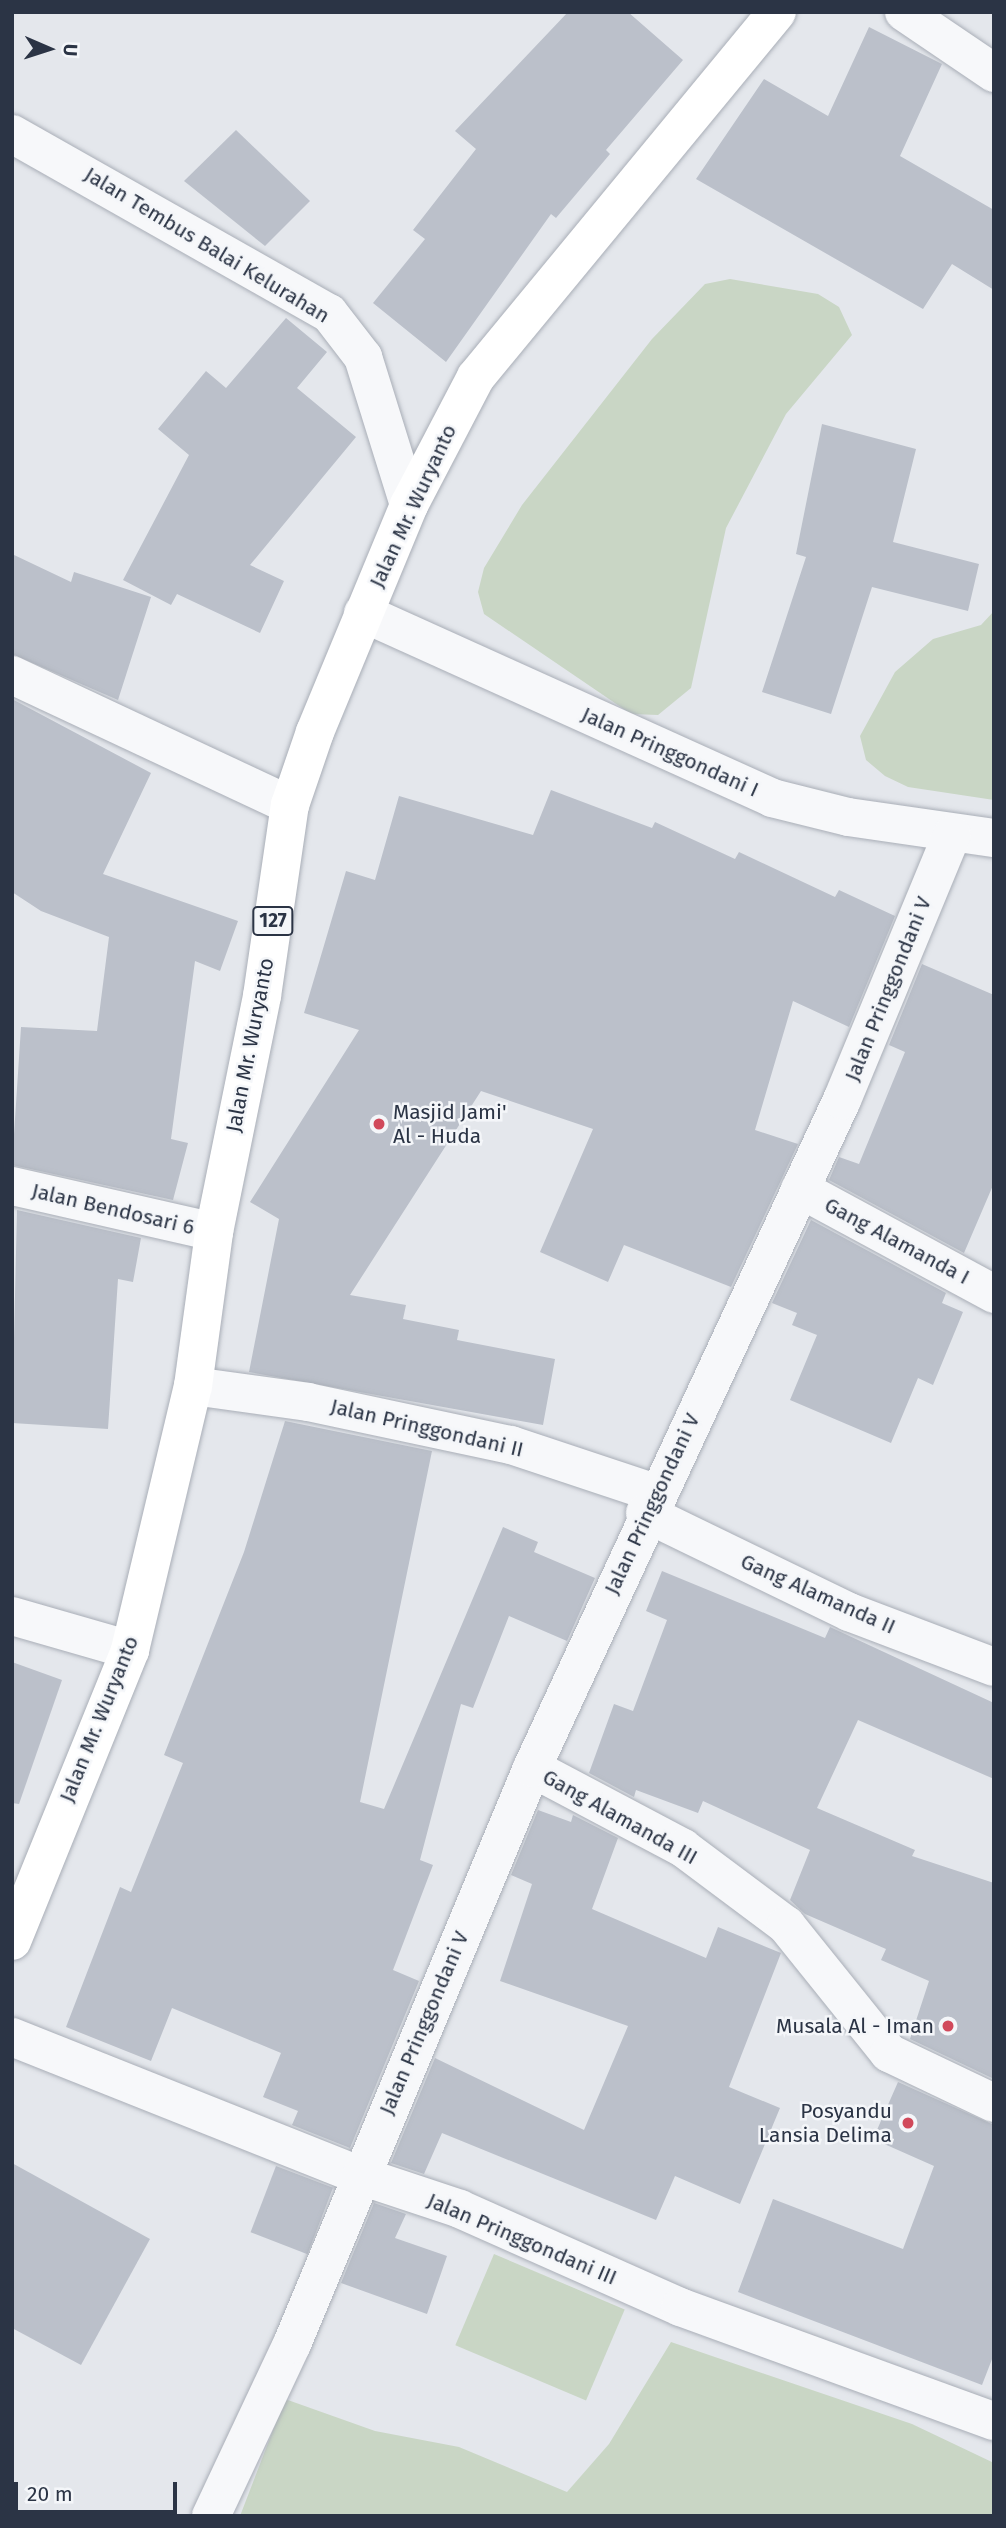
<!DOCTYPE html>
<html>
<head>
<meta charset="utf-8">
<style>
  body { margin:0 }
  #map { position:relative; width:1006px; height:2528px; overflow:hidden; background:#e4e7ec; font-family:"Fira Sans",sans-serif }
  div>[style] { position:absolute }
  .green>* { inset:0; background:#c9d6c5; transform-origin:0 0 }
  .building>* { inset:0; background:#bbc0ca; transform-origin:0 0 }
  .roads { filter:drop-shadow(0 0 2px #a9aeb7) drop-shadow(0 0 2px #a9aeb7) }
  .minor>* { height:38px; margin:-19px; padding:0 19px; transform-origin:19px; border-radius:19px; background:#f7f8fa }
  .major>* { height:38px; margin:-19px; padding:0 19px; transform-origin:19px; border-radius:19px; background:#fff }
  .dots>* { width:19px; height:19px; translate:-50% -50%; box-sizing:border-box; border:4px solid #f4f6f9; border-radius:50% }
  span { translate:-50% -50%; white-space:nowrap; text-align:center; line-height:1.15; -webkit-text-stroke:5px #f4f6f9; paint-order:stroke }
  .shield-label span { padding:2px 5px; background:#f4f6f9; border:2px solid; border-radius:5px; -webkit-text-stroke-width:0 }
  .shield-label { font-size:19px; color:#2b3445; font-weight:700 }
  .street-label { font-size:21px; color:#2b3445 }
  .poi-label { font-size:21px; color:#2b3445 }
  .left { translate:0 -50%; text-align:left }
  .right { translate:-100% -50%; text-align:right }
  .frame { position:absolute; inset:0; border:14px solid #2b3445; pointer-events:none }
  .north { position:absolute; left:14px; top:14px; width:70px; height:70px; -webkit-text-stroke:5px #f4f6f9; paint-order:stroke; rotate:93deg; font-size:19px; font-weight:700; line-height:28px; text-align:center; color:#2b3445 }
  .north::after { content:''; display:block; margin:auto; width:24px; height:32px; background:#2b3445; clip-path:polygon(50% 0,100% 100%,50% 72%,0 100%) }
  .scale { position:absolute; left:14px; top:2482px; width:163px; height:32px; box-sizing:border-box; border:4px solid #2b3445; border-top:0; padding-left:9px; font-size:21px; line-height:24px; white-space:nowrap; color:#2b3445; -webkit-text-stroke:5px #f4f6f9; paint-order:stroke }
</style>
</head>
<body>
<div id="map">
  <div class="green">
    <i style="clip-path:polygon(730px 279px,818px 294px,839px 307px,852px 335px,786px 414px,726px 528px,691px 688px,658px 715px,631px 714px,484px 614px,478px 592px,484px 568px,522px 505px,652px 339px,705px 284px)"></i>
    <i style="clip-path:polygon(994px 611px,994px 800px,908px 787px,885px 776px,866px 760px,860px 736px,895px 672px,933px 639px,981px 625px)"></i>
    <i style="left:494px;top:2254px;width:142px;height:99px;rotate:23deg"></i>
    <i style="clip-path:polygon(671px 2342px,912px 2424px,994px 2463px,994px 2516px,240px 2516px,285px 2399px,375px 2431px,459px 2447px,567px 2492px,609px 2444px)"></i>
  </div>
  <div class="building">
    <i style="clip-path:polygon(568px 12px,628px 12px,683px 60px,606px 150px,610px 154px,556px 218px,551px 214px,446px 362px,373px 303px,425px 239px,413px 230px,476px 149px,455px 131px)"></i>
    <i style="clip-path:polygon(869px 27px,942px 64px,900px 156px,994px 210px,994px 290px,952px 264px,923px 309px,696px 179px,764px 79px,828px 116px)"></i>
    <i style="clip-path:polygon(236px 130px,310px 201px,265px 246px,184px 181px)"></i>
    <i style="clip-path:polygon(286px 318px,327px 352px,297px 388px,356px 437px,250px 565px,284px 581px,260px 633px,177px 594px,171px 605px,123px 580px,189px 455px,158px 429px,206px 371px,226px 388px)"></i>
    <i style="clip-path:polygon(822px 424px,916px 449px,893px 542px,979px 564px,968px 611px,872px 587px,831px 714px,762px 692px,806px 557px,796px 554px)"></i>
    <i style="clip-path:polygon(12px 554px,71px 582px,74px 572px,151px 597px,118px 700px,12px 654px)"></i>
    <i style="clip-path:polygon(12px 699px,151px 773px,103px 874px,238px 921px,220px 971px,195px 961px,171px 1139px,188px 1143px,173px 1200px,12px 1165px,21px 1027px,97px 1031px,109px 937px,41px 911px,12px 892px)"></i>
    <i style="clip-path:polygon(551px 790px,652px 828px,655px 822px,735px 859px,739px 852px,835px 897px,839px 890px,895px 916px,849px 1027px,793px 1001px,755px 1130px,798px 1144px,731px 1287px,624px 1245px,608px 1282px,540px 1252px,593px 1129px,481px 1091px,350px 1295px,406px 1305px,403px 1319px,459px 1330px,457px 1340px,555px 1359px,543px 1425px,249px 1372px,279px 1219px,250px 1202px,359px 1030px,304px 1013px,346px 871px,375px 880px,399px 796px,533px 835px)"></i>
    <i style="clip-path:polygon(922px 964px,994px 995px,994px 1183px,964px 1253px,829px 1180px,839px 1157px,859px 1164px,905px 1052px,889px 1045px)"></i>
    <i style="clip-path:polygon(17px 1210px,141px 1238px,133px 1282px,118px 1279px,108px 1429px,12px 1423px)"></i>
    <i style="clip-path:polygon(811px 1220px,946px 1293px,942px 1303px,963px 1312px,933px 1385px,918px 1378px,891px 1443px,790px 1400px,817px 1335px,792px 1325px,797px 1313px,772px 1303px)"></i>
    <i style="clip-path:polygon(285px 1421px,432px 1451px,360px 1802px,384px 1809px,503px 1527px,538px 1542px,534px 1552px,595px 1578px,567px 1641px,509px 1616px,473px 1708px,461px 1704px,420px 1860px,433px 1865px,393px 1970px,419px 1981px,350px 2148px,292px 2125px,298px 2111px,263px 2097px,281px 2053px,172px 2008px,151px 2061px,66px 2027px,120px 1887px,131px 1892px,183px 1763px,164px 1755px,244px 1552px)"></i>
    <i style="clip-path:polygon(662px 1571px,825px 1638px,830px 1627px,994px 1703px,994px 1779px,858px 1720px,817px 1808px,915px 1850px,912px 1856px,994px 1883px,994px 2079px,910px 2039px,929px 1981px,881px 1960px,886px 1949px,805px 1914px,790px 1900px,810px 1850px,703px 1801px,698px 1813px,636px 1790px,634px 1797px,589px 1773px,614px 1704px,633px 1711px,667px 1620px,646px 1611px)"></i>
    <i style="clip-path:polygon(12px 1662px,62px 1680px,19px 1804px,12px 1803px)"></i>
    <i style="clip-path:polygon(538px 1810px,571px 1822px,573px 1815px,618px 1838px,592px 1909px,706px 1958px,718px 1927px,781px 1953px,729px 2087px,780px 2108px,740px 2204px,675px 2176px,656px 2220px,442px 2133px,424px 2174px,391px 2163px,435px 2058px,584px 2130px,628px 2026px,500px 1981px,532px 1884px,511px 1875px)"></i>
    <i style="clip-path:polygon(898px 2082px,994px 2125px,994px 2354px,982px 2385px,738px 2292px,773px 2199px,903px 2249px,934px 2166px,873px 2139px)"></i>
    <i style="clip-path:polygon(12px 2163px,150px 2239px,81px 2365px,12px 2328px)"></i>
    <i style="left:276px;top:2166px;width:61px;height:71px;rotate:21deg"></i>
    <i style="clip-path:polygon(374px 2203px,406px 2214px,395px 2238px,447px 2256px,427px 2314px,341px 2283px)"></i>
  </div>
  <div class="roads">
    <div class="minor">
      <i style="left:904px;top:12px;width:109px;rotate:34.1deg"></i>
      <i style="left:12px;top:134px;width:364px;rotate:29.5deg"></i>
      <i style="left:329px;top:313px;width:56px;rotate:52.3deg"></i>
      <i style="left:363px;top:357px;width:155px;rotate:72.7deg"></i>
      <i style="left:363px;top:613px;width:449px;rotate:24.3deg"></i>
      <i style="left:772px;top:798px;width:78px;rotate:14deg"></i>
      <i style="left:848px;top:817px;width:148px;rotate:8.2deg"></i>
      <i style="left:12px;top:675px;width:307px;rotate:25.1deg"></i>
      <i style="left:12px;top:1186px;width:207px;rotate:12.8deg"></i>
      <i style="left:800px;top:1189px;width:221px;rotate:28.4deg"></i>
      <i style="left:193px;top:1386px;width:116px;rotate:7.9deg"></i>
      <i style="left:308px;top:1402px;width:208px;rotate:12deg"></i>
      <i style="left:511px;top:1445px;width:152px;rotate:18.4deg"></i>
      <i style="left:645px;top:1513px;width:227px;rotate:25.9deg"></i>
      <i style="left:849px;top:1612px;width:155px;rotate:20.8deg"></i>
      <i style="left:12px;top:1616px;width:123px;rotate:16.1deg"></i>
      <i style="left:532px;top:1768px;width:171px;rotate:27.9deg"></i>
      <i style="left:683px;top:1848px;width:129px;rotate:36.8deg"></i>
      <i style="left:786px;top:1925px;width:164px;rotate:51.2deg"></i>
      <i style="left:889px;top:2053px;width:116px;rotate:25.5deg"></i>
      <i style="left:12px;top:2037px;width:376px;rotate:21.7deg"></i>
      <i style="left:361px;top:2176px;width:104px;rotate:18.4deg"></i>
      <i style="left:460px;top:2209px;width:241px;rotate:24deg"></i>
      <i style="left:680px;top:2307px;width:334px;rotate:20deg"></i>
      <i style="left:211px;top:2516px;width:190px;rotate:-64.8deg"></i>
      <i style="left:292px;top:2344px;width:624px;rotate:-67.38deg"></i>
      <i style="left:532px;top:1768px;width:736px;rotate:-65.11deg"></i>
      <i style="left:842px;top:1100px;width:287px;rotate:-67.5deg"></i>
    </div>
    <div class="major">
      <i style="left:12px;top:1941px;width:314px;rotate:-67.9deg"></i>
      <i style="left:130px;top:1650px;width:271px;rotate:-76.6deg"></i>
      <i style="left:193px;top:1386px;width:155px;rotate:-82.2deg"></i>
      <i style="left:214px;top:1232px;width:241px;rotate:-78.5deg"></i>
      <i style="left:262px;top:996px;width:193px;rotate:-81.7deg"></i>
      <i style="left:290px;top:805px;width:77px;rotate:-71.1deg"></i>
      <i style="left:315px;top:732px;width:246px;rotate:-67.5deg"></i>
      <i style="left:409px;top:505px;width:144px;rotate:-62.4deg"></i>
      <i style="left:476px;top:377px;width:473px;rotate:-50.5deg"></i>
    </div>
  </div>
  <div class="dots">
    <i style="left:379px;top:1124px;background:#d1495b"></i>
    <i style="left:948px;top:2026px;background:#d1495b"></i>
    <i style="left:908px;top:2123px;background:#d1495b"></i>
  </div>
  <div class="shield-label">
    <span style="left:273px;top:921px">127</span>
  </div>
  <div class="street-label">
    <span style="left:207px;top:245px;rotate:31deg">Jalan Tembus Balai Kelurahan</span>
    <span style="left:413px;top:506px;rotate:-65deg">Jalan Mr. Wuryanto</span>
    <span style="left:670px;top:752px;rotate:24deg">Jalan Pringgondani I</span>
    <span style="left:888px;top:989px;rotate:-68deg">Jalan Pringgondani V</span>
    <span style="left:250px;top:1045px;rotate:-79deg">Jalan Mr. Wuryanto</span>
    <span style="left:113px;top:1209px;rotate:13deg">Jalan Bendosari 6</span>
    <span style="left:897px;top:1241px;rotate:28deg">Gang Alamanda I</span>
    <span style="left:427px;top:1428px;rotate:13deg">Jalan Pringgondani II</span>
    <span style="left:652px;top:1504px;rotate:-65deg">Jalan Pringgondani V</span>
    <span style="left:818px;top:1594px;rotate:24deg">Gang Alamanda II</span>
    <span style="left:99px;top:1719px;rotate:-68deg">Jalan Mr. Wuryanto</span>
    <span style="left:620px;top:1817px;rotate:29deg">Gang Alamanda III</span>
    <span style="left:424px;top:2023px;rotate:-67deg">Jalan Pringgondani V</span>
    <span style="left:522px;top:2239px;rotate:23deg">Jalan Pringgondani III</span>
  </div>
  <div class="poi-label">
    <span class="left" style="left:393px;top:1124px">Masjid Jami'<br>Al - Huda</span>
    <span class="right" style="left:934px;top:2026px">Musala Al - Iman</span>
    <span class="right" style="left:892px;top:2123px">Posyandu<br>Lansia Delima</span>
  </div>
  <div class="frame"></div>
  <div class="north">U</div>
  <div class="scale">20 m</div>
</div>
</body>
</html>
